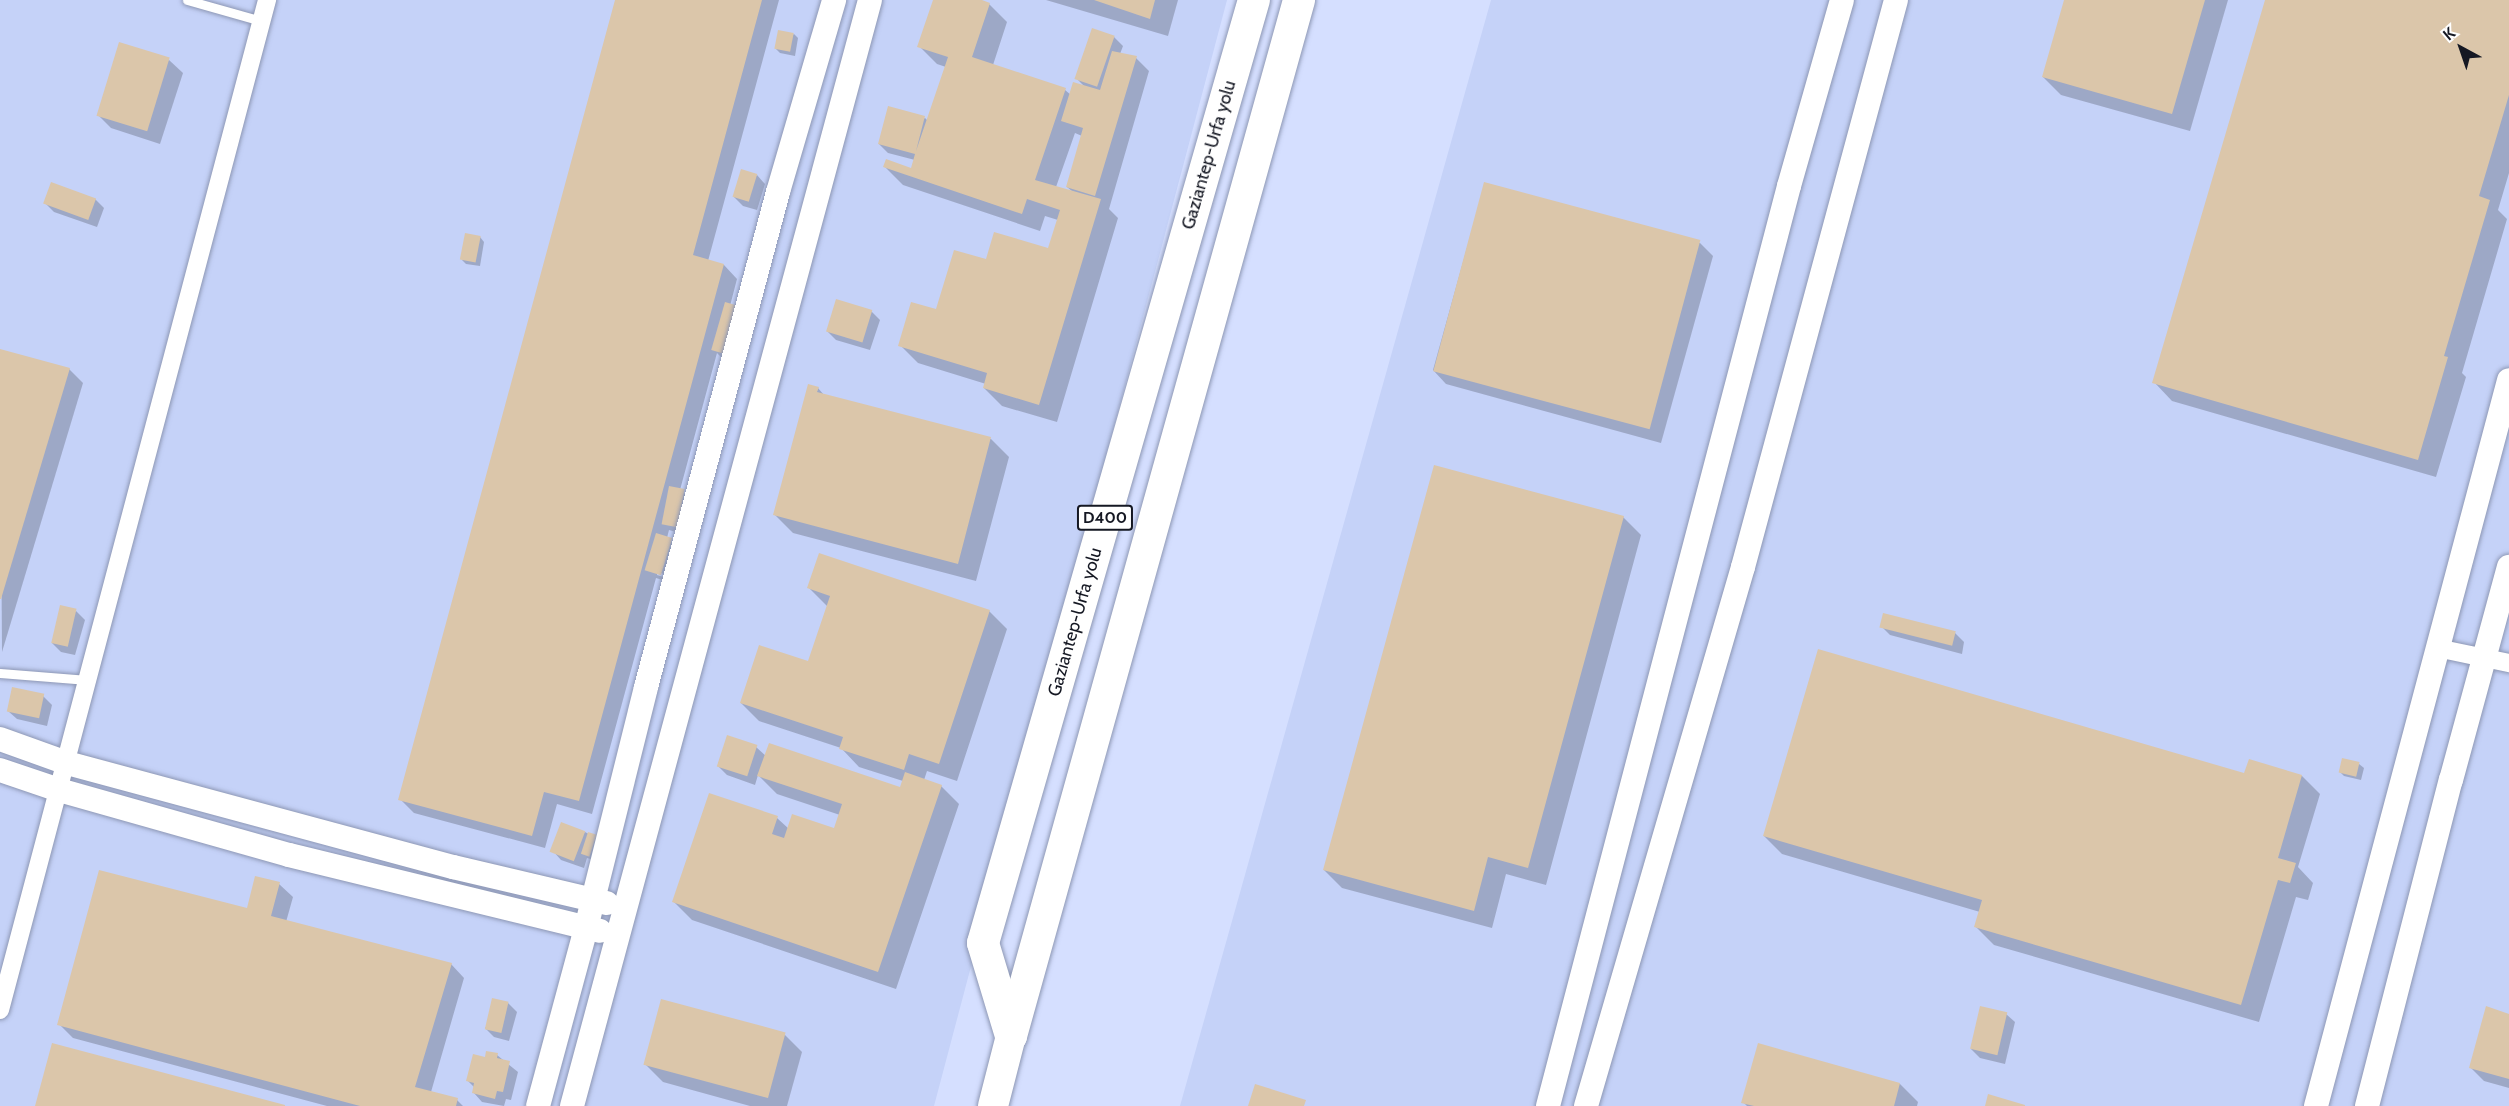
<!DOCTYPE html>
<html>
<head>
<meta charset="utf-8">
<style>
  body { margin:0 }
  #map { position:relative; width:2509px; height:1106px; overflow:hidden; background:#d5dfff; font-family:Cabin,sans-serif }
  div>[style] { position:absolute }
  .built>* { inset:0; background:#c5d2f8 }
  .shadow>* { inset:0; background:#0003 }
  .building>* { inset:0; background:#dbc6aa; transform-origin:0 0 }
  .roads { filter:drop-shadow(0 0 2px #8d97b4) drop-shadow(0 0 2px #8d97b4) }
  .service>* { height:9px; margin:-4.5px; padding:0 4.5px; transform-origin:4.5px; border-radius:4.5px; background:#fff }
  .minor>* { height:18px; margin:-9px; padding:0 9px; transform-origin:9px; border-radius:9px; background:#fff }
  .tertiary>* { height:24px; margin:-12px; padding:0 12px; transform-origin:12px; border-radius:12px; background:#fff }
  .primary>* { height:30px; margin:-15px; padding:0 15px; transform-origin:15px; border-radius:15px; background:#fff }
  .trunk>* { height:32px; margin:-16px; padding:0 16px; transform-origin:16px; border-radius:16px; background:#fff }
  span { translate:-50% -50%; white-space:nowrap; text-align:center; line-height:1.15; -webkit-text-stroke:4.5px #fff; paint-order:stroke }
  .shield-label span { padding:2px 4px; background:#fff; border:2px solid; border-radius:4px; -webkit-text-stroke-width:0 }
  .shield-label { font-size:16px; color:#151823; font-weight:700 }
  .street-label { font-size:18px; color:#151823 }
  .north { position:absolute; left:2431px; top:18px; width:60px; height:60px; -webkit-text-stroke:4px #fff; paint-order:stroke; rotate:320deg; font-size:16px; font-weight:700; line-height:24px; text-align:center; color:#151823 }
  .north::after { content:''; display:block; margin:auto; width:21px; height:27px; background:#151823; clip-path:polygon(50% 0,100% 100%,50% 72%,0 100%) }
</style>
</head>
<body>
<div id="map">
  <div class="built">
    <i style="clip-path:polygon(0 0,1227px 0,934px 1106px,0 1106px)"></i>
    <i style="clip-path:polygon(1491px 0,2509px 0,2509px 1106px,1180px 1106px)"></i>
  </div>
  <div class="shadow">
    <i style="clip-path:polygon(evenodd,617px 0,779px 0,708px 261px,724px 265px,737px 279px,730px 306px,722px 358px,717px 353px,680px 490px,693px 500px,686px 535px,669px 530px,667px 538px,680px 548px,669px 582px,656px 578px,592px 814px,557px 804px,545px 848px,414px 813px,400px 799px,617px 0,657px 572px,668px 575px,667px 578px,657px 575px,657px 572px)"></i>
    <i style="clip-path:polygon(evenodd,935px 0,977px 0,989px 4px,1007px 22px,993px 65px,1065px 90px,1071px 95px,1085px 87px,1077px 79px,1114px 37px,1123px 46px,1120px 54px,1136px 58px,1149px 71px,1109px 209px,1118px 218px,1057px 422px,1002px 406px,984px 388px,986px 384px,918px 363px,900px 345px,987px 261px,1049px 250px,1058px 220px,1045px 216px,1040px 231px,903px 185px,885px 167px,912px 170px,915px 160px,888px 153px,879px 144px,925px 118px,928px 121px,946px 67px,937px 64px,919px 46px,935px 0,1075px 133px,1082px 136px,1067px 187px,1073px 192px,1056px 187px,1075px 133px)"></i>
    <i style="clip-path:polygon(1046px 0,1178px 0,1168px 36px)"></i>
    <i style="clip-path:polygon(2066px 0,2228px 0,2190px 131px,2061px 95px,2043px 77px)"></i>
    <i style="clip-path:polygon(2266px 0,2509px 0,2509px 173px,2498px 210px,2507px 219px,2462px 373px,2466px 377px,2436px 477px,2172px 401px,2154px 382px)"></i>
    <i style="clip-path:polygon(794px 34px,798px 38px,795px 56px,780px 53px,776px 49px)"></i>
    <i style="clip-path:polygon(169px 60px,183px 73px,160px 144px,111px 128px,98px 115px)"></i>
    <i style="clip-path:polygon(757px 175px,765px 184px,757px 210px,743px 206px,734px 197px)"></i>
    <i style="clip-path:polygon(1485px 183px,1700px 243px,1713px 256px,1661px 443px,1446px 384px,1433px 370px)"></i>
    <i style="clip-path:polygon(95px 199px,104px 208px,97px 227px,54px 212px,45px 203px)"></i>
    <i style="clip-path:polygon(480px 237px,484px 242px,480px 266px,466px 264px,462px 260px)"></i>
    <i style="clip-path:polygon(871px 311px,880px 320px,870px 350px,836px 340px,827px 331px)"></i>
    <i style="clip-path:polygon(0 351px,69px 369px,83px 383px,2px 652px)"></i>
    <i style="clip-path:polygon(818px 388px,824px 395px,991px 439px,1009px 457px,976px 581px,793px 533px,775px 515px)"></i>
    <i style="clip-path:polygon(1623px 517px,1641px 535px,1546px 885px,1506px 874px,1492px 928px,1342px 888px,1324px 870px)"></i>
    <i style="clip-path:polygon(809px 588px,989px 611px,1007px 629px,957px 781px,927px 771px,924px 780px,941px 786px,959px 804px,896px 989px,692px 920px,674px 902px,777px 818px,789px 829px,835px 830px,840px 815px,777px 794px,758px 775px,755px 785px,727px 775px,718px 766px,756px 747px,766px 756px,901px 789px,903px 781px,859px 767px,841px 748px,759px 721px,741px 703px,809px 663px,828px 607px)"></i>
    <i style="clip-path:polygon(76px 611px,85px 620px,75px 655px,61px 652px,52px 643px)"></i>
    <i style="clip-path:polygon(1881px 626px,1955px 633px,1964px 642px,1962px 654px,1890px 635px)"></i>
    <i style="clip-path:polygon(43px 696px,52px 705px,47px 726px,17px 719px,8px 711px)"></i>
    <i style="clip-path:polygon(2359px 764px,2364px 768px,2361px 780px,2344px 776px,2340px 772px)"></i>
    <i style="clip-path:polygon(2245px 775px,2302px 776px,2320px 794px,2298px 867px,2313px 883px,2308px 900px,2296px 897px,2259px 1022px,1994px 945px,1976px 927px,1980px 912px,1782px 854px,1764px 836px)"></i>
    <i style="clip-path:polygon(585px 832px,600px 840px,594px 860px,587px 858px,584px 868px,561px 860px,553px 851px)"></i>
    <i style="clip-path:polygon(279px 884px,293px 897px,286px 922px,451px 964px,464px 978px,431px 1092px,457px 1100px,463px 1106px,327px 1106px,73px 1038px,59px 1024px,248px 910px)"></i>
    <i style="clip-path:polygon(508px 1003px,517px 1012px,509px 1041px,494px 1037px,485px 1028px)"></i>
    <i style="clip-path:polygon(2006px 1014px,2015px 1022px,2005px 1064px,1980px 1058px,1971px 1049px)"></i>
    <i style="clip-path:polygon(2509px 1014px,2509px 1088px,2484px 1081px,2471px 1068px)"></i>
    <i style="clip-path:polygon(784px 1034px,802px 1052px,787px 1106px,750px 1106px,663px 1082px,645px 1064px)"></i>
    <i style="clip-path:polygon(1759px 1045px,1900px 1084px,1918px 1102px,1917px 1106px,1747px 1106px,1743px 1102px)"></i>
    <i style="clip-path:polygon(497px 1055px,518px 1072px,511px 1100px,506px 1099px,504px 1106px,482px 1102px,474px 1093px,475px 1088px,468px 1081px,486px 1058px)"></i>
  </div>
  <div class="building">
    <i style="clip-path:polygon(615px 0,762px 0,693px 255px,724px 264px,579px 801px,544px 792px,532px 836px,398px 800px)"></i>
    <i style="clip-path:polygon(933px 0,982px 0,990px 3px,972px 57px,1066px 88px,1035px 180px,1101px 199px,1039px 405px,983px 388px,987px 373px,898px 346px,911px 302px,936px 309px,954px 250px,986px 259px,994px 232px,1048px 248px,1060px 210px,1027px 199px,1022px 214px,883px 167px,886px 159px,911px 168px,915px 154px,878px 144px,888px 106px,925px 116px,916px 151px,948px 57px,917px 47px)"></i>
    <i style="clip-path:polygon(1094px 0,1155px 0,1150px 19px)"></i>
    <i style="clip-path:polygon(2064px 0,2205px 0,2172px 114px,2042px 77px)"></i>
    <i style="clip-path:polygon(2265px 0,2509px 0,2509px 95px,2479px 196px,2490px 200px,2444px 356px,2448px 357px,2418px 460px,2152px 383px)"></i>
    <i style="left:1092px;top:28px;width:24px;height:54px;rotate:19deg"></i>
    <i style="left:778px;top:30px;width:16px;height:19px;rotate:11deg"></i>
    <i style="left:119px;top:42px;width:53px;height:77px;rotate:17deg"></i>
    <i style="clip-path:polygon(1112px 51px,1137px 56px,1095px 196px,1066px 187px,1083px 128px,1061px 121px,1073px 82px,1100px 90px)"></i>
    <i style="left:741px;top:169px;width:17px;height:29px;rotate:17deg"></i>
    <i style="left:51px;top:182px;width:48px;height:23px;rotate:20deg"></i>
    <i style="left:1484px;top:182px;width:224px;height:196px;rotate:15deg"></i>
    <i style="left:465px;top:233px;width:16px;height:27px;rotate:11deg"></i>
    <i style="left:836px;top:299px;width:38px;height:34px;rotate:17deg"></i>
    <i style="left:725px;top:302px;width:18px;height:50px;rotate:16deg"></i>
    <i style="clip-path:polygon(0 349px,70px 368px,1px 599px,0 599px)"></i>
    <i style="clip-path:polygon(808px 384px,819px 387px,817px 392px,991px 437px,958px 564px,773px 515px)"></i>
    <i style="clip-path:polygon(1434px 465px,1624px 516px,1528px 868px,1488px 857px,1474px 911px,1323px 870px)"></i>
    <i style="left:669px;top:486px;width:16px;height:39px;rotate:11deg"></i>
    <i style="left:656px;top:533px;width:17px;height:39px;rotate:17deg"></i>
    <i style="clip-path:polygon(819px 553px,990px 610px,939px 764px,909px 754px,904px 770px,839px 749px,843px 737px,740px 703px,759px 645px,808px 661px,830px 596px,807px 588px)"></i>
    <i style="left:60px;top:605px;width:17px;height:39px;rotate:13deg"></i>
    <i style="left:1883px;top:613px;width:75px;height:15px;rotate:14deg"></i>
    <i style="clip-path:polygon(1818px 649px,2244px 773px,2249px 759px,2302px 775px,2278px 858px,2296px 863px,2290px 883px,2278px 880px,2241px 1005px,1974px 927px,1982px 900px,1763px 836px)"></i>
    <i style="left:12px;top:687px;width:33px;height:25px;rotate:12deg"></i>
    <i style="left:727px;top:735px;width:32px;height:33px;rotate:18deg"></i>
    <i style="clip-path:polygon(769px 743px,900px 787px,905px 772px,942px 785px,878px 972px,672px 902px,709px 793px,778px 816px,772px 834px,784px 838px,792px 814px,834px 828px,842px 804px,757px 776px)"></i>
    <i style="left:2342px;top:758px;width:18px;height:15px;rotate:13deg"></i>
    <i style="left:561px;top:822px;width:26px;height:32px;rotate:21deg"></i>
    <i style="left:588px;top:832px;width:9px;height:23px;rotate:18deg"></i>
    <i style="clip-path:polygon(99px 870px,247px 908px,255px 876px,280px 882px,271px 916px,452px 963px,415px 1087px,458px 1098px,456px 1106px,360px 1106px,57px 1025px)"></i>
    <i style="left:492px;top:998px;width:17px;height:32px;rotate:13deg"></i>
    <i style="left:661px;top:999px;width:129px;height:68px;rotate:15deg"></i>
    <i style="left:1980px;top:1006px;width:28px;height:44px;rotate:13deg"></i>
    <i style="clip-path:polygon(2486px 1006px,2509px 1014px,2509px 1079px,2469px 1068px)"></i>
    <i style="clip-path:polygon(52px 1043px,285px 1105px,285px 1106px,35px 1106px)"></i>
    <i style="clip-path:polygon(1758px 1043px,1900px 1083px,1894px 1106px,1754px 1106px,1741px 1103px)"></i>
    <i style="clip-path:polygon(486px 1051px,498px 1053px,497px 1058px,510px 1061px,503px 1092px,497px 1091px,495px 1099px,472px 1093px,474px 1083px,466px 1081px,473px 1054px,485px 1057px)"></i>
    <i style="clip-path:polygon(1255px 1084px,1306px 1100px,1304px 1106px,1248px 1106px)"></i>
    <i style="clip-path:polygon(1988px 1094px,2025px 1105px,2025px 1106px,1985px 1106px)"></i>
  </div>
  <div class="roads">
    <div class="service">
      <i style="left:187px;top:0;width:77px;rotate:15.8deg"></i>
      <i style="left:0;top:673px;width:88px;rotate:4.5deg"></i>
    </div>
    <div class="minor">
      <i style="left:2437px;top:648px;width:74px;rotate:11.8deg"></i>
      <i style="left:0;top:1010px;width:1045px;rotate:-75.19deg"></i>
    </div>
    <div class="tertiary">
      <i style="left:0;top:739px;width:71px;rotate:19.7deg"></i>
      <i style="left:67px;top:763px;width:400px;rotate:15.1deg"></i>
      <i style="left:453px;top:867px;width:158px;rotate:13.2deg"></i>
      <i style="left:0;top:770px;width:62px;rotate:18.7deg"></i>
      <i style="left:59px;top:790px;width:239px;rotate:15.8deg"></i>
      <i style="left:289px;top:855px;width:320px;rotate:13.7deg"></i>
      <i style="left:538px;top:1106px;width:184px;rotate:-74.9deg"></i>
      <i style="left:586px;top:928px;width:248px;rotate:-76deg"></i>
      <i style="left:646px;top:687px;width:512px;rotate:-75.07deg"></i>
      <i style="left:778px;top:192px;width:200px;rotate:-73.7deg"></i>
      <i style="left:572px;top:1106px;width:1145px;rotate:-74.92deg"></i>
      <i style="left:1548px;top:1106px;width:951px;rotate:-75.32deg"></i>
      <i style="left:1789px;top:186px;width:193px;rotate:-74.1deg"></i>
      <i style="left:1586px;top:1106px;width:561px;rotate:-73.76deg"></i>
      <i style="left:1743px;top:567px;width:587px;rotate:-74.9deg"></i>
      <i style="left:2316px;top:1106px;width:751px;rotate:-75.11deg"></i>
      <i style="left:2367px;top:1106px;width:337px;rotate:-75.6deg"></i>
      <i style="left:2451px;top:780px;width:221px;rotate:-74.8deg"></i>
    </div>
    <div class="primary">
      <i style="left:993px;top:1106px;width:72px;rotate:-75.6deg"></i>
    </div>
    <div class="trunk">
      <i style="left:1011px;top:1036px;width:97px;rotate:-106.8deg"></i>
      <i style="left:983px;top:943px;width:981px;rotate:-73.97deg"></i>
      <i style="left:1011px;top:1036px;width:1075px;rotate:-74.46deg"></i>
    </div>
  </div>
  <div class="shield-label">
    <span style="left:1105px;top:518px">D400</span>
  </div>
  <div class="street-label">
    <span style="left:1209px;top:155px;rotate:-74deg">Gaziantep-Urfa yolu</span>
    <span style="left:1075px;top:622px;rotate:-74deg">Gaziantep-Urfa yolu</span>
  </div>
  <div class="north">K</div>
</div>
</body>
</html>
